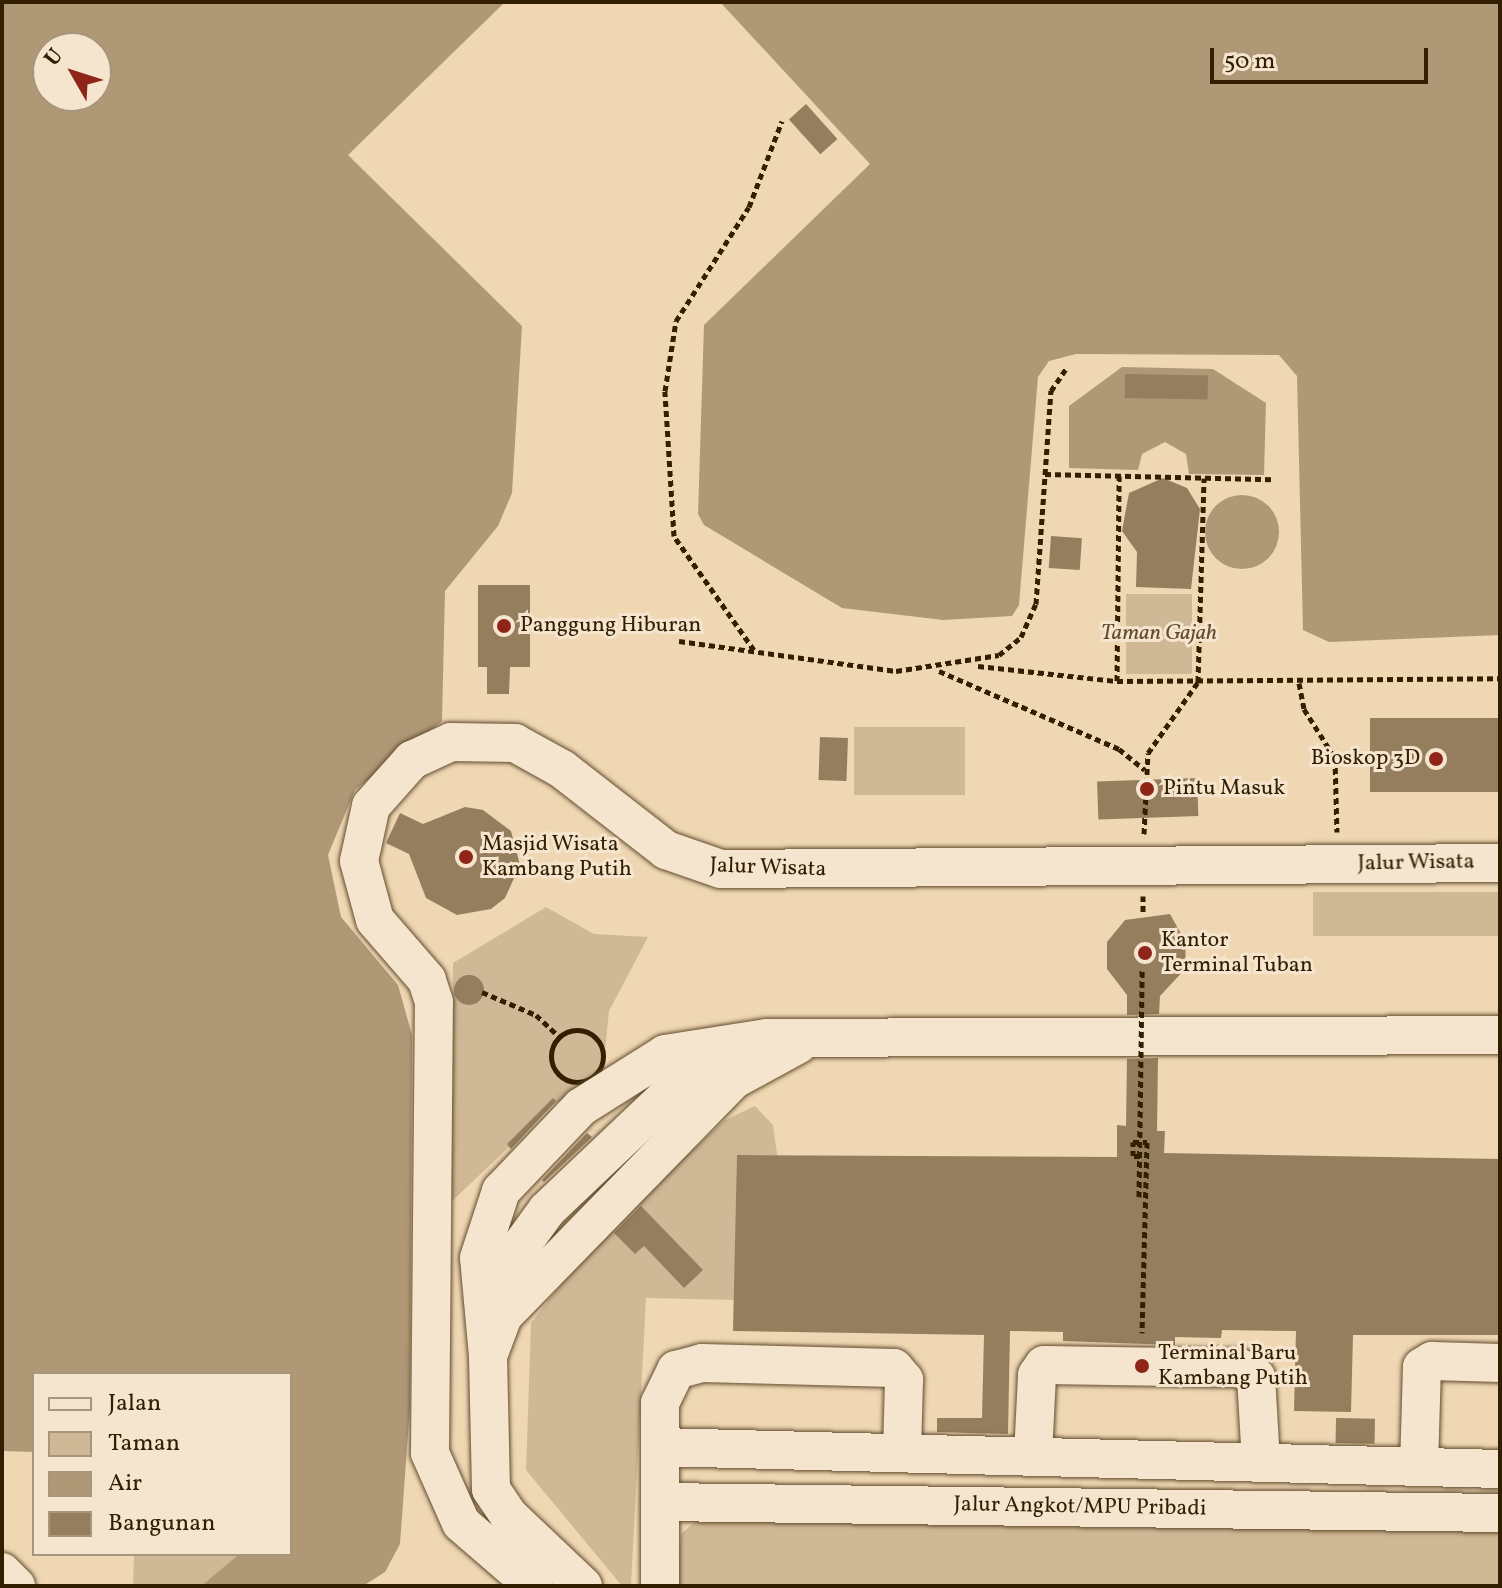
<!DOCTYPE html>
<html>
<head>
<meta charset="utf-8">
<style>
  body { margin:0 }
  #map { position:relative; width:1502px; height:1588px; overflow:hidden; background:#efd7b3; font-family:Vollkorn,serif }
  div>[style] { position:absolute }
  .green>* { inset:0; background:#cfb895; transform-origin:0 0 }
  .water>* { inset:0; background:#af9876 }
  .round { border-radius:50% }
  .building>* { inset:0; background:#947e5d; transform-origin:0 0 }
  .path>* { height:5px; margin-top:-2.5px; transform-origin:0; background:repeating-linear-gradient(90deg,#321e00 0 6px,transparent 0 10px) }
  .path>.ring { margin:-2.5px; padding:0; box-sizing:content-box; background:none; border:5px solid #321e00; border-radius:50% }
  .roads { filter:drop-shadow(0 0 2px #614c2d) drop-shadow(0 0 2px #614c2d) }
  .minor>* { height:38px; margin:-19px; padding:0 19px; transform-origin:19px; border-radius:19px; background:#f5e5ce }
  .path-bridge>* { height:5px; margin-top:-2.5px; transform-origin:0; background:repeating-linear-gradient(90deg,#321e00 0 6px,transparent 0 10px) }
  .dots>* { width:22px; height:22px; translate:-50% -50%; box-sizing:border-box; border:4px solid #f5e5ce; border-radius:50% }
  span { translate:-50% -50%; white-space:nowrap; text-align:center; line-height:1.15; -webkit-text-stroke:6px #f5e5ce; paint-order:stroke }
  .poi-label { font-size:22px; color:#321e00 }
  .left { translate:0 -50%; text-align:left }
  .right { translate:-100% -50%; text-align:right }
  .park-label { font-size:22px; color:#614c2d; font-style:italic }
  .street-label { font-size:22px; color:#321e00 }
  .frame { position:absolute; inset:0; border:4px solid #321e00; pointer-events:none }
  .legend { position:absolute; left:32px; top:1372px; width:260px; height:184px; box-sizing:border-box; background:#f5e5ce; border:2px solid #a7957c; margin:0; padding:10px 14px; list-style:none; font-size:24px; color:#321e00 }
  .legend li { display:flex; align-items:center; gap:16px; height:40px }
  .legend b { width:40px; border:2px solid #a7957c }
  .north { position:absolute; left:32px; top:32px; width:80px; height:80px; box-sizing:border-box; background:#f5e5ce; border:2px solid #a7957c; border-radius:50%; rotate:309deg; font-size:22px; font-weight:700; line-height:32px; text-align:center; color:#321e00 }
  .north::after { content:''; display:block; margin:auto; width:28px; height:36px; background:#8f2418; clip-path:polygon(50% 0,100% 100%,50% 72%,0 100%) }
  .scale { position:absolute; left:1210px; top:48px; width:218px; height:36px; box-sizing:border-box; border:4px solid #321e00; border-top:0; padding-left:10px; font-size:24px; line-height:28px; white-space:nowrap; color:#321e00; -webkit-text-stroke:6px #f5e5ce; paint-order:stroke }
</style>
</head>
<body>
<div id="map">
  <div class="green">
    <i style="left:1126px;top:594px;width:66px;height:80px"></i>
    <i style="left:854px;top:727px;width:111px;height:68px"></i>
    <i style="left:1313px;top:892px;width:187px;height:44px"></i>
    <i style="clip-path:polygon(546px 907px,594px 934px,648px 937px,609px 1011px,603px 1072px,553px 1105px,450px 1203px,453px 963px)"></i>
    <i style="clip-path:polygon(755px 1106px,773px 1125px,778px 1161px,738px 1300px,646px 1298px,631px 1586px,622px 1586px,526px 1470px,531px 1323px,594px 1242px,725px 1120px)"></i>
    <i style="clip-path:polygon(697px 1520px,1500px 1527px,1500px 1586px,677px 1586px,681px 1534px)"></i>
    <i style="clip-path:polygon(134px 1554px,239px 1554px,201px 1586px,133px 1586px)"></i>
  </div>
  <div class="water">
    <i style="clip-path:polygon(evenodd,2px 2px,505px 2px,348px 155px,522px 326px,512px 493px,498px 526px,445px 591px,442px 721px,355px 790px,328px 855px,341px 917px,398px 985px,412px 1035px,410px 1407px,400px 1544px,385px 1572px,363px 1586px,201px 1586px,239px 1554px,290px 1554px,290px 1374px,34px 1374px,34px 1452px,2px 1451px,2px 2px,48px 48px,96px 48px,96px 96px,48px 96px,48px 48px)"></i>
    <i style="clip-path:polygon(720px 2px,1500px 2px,1500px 635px,1329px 642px,1303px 630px,1297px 376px,1279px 355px,1076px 354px,1049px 361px,1038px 377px,1019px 605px,1012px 616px,943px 620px,842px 608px,704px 525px,698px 514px,704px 325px,870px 164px)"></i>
    <i style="clip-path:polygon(1122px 367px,1213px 369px,1266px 403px,1264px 475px,1189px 474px,1186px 454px,1165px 442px,1142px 454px,1138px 470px,1069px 468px,1069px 406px)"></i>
    <i class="round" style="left:1205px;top:495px;width:74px;height:74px"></i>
  </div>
  <div class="building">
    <i style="left:806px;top:104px;width:47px;height:23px;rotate:48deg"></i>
    <i style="left:1125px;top:374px;width:83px;height:24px;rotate:1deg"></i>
    <i style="clip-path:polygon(1163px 478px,1187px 488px,1200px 509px,1191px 589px,1136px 587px,1137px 552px,1122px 531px,1129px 493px)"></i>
    <i style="left:1051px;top:536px;width:31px;height:32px;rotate:4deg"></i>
    <i style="clip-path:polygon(478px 585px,530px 585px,530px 667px,510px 667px,509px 694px,487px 694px,487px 667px,478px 667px)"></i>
    <i style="left:1500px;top:718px;width:74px;height:130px;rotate:90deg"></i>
    <i style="left:820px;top:737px;width:28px;height:43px;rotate:2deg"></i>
    <i style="left:1197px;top:778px;width:38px;height:100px;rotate:88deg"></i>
    <i style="clip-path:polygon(465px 807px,483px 810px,511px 831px,520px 865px,505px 898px,491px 909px,457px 915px,426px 898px,409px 854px,386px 843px,400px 813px,423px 824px)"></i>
    <i style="clip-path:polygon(1170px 914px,1185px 941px,1186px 968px,1160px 996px,1159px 1014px,1127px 1015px,1127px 995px,1107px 969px,1107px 942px,1125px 920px)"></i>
    <i class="round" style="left:454px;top:975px;width:30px;height:30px"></i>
    <i style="clip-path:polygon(1158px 1058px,1157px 1131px,1165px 1131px,1164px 1153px,1500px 1159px,1500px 1335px,1353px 1335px,1351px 1412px,1294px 1411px,1296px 1331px,1222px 1330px,1221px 1338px,1175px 1337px,1175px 1345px,1063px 1341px,1063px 1332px,1010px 1331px,1008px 1434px,937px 1432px,937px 1418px,982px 1418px,984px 1335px,733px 1331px,737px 1155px,1117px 1157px,1117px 1125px,1126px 1126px,1127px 1059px)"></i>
    <i style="clip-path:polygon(553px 1098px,556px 1101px,511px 1149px,507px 1144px)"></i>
    <i style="clip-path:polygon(587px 1133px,592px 1137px,544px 1182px,542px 1180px)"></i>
    <i style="clip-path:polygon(641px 1206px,703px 1270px,684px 1288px,644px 1246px,635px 1254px,614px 1233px)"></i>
    <i style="left:1336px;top:1418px;width:39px;height:25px;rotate:1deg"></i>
  </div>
  <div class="path">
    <i style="left:1045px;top:474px;width:227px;rotate:1.3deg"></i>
    <i style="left:679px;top:641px;width:219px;rotate:7.9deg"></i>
    <i style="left:896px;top:671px;width:104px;rotate:-8.8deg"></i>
    <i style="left:999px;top:655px;width:28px;rotate:-39deg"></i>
    <i style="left:1021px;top:637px;width:36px;rotate:-66deg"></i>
    <i style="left:1036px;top:604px;width:214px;rotate:-86deg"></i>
    <i style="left:1051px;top:391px;width:27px;rotate:-56deg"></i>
    <i style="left:754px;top:650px;width:139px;rotate:-125.1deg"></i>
    <i style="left:674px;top:536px;width:145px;rotate:-93.6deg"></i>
    <i style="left:665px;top:391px;width:71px;rotate:-81.1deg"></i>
    <i style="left:676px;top:321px;width:135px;rotate:-57.4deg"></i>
    <i style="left:749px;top:207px;width:92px;rotate:-69deg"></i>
    <i style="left:978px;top:666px;width:140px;rotate:6.2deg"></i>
    <i style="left:1117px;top:681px;width:383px;rotate:-0.4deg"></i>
    <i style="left:939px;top:671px;width:196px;rotate:23.4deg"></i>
    <i style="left:1119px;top:749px;width:33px;rotate:39deg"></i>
    <i style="left:1117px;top:681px;width:205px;rotate:-89.4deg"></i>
    <i style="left:1299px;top:683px;width:26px;rotate:79deg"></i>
    <i style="left:1304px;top:709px;width:58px;rotate:57.7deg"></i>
    <i style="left:1335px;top:758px;width:74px;rotate:88.5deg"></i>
    <i style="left:1144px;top:834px;width:81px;rotate:-87.2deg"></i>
    <i style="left:1148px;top:753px;width:87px;rotate:-54.8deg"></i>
    <i style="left:1198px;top:682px;width:204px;rotate:-88.3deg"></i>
    <i style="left:1143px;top:896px;width:19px;rotate:90deg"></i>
    <i style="left:482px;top:992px;width:59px;rotate:23.1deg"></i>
    <i style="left:536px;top:1015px;width:33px;rotate:43deg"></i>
    <i class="ring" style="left:551px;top:1030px;width:47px;height:47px"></i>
    <i style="left:1140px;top:1156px;width:7px;rotate:180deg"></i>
    <i style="left:1133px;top:1156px;width:14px;rotate:-90deg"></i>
    <i style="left:1133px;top:1142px;width:14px"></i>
    <i style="left:1147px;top:1142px;width:191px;rotate:91.5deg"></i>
  </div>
  <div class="roads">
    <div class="minor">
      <i style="left:493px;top:1318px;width:59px;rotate:-73.4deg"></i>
      <i style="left:510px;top:1261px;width:63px;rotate:-54deg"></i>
      <i style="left:547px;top:1210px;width:161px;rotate:-43.5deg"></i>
      <i style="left:664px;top:1099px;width:59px;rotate:-35.3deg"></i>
      <i style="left:712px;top:1065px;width:39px;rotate:-21deg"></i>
      <i style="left:488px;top:1356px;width:98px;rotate:-95.2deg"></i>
      <i style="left:479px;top:1258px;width:71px;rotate:-71.8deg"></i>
      <i style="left:501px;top:1191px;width:116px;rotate:-46.4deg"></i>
      <i style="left:581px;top:1107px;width:99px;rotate:-32.2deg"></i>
      <i style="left:665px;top:1054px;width:103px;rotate:-8.9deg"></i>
      <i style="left:767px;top:1038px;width:733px;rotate:-0.23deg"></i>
      <i style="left:660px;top:1447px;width:840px;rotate:1.5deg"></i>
      <i style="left:1033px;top:1455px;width:80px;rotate:-87.1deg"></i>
      <i style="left:1037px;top:1375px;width:12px;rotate:-55deg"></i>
      <i style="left:1044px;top:1365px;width:196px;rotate:0.9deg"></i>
      <i style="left:1240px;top:1368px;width:18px;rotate:29deg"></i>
      <i style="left:1256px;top:1377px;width:85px;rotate:86.6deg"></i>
      <i style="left:1419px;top:1467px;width:100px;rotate:-88.3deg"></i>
      <i style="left:1422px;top:1367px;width:12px;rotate:-31deg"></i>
      <i style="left:1432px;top:1361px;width:68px;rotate:1.7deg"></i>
      <i style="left:660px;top:1502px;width:840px;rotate:0.75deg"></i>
      <i style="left:2px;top:1572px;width:20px;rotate:45deg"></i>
      <i style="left:534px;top:1586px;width:96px;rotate:-139.2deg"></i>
      <i style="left:461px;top:1523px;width:77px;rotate:-113.9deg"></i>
      <i style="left:430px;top:1453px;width:451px;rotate:-89.5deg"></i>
      <i style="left:434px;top:1002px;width:23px;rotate:-108deg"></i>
      <i style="left:427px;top:980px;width:79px;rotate:-130.9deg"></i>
      <i style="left:375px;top:920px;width:61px;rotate:-105.2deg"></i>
      <i style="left:359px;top:861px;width:56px;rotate:-77.7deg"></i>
      <i style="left:371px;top:806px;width:62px;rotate:-48.3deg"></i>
      <i style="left:412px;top:760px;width:43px;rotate:-24.8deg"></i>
      <i style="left:451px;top:742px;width:64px;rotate:0.9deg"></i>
      <i style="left:515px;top:743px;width:54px;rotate:29deg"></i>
      <i style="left:562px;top:769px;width:132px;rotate:37.9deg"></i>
      <i style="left:666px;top:850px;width:58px;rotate:19.1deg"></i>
      <i style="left:721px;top:869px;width:779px;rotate:-0.44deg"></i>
      <i style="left:583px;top:1586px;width:102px;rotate:-136.6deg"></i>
      <i style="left:509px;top:1516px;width:32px;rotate:-124deg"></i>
      <i style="left:491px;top:1489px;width:133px;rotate:-91.3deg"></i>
      <i style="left:488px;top:1356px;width:43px;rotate:-69.4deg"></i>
      <i style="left:503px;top:1316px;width:330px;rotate:-45.7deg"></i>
      <i style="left:733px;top:1080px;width:75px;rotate:-28.6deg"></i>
      <i style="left:660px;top:1586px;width:183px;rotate:-90deg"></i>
      <i style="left:660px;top:1403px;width:37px;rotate:-64deg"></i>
      <i style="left:676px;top:1370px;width:27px;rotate:-15deg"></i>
      <i style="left:702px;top:1363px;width:192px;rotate:1.5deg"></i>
      <i style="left:894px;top:1368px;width:16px;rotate:50deg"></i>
      <i style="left:904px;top:1380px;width:73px;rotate:91.6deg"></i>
    </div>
  </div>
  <div class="path-bridge">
    <i style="left:1139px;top:1197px;width:227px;rotate:-89.2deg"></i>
  </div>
  <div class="dots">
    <i style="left:504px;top:626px;background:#8f2418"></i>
    <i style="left:1436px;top:759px;background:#8f2418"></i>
    <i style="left:1147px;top:789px;background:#8f2418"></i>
    <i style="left:466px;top:857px;background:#8f2418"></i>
    <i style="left:1145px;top:953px;background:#8f2418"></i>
    <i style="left:1142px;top:1366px;background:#8f2418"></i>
  </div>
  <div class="poi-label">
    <span class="left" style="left:520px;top:626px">Panggung Hiburan</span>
    <span class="right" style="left:1420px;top:759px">Bioskop 3D</span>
    <span class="left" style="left:1163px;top:789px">Pintu Masuk</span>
    <span class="left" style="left:482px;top:857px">Masjid Wisata<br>Kambang Putih</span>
    <span class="left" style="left:1161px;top:953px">Kantor<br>Terminal Tuban</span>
    <span class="left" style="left:1158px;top:1366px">Terminal Baru<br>Kambang Putih</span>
  </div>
  <div class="park-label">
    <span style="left:1159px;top:634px">Taman Gajah</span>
  </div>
  <div class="street-label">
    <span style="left:1416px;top:863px;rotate:-1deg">Jalur Wisata</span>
    <span style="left:768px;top:868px;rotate:2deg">Jalur Wisata</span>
    <span style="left:1080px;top:1507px;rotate:1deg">Jalur Angkot/MPU Pribadi</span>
  </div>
  <div class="frame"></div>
  <ul class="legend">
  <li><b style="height:10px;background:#f5e5ce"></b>Jalan</li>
  <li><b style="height:22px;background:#cfb895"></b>Taman</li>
  <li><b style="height:22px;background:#af9876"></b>Air</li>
  <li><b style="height:22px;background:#947e5d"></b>Bangunan</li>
  </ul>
  <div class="north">U</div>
  <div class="scale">50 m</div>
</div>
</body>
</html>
